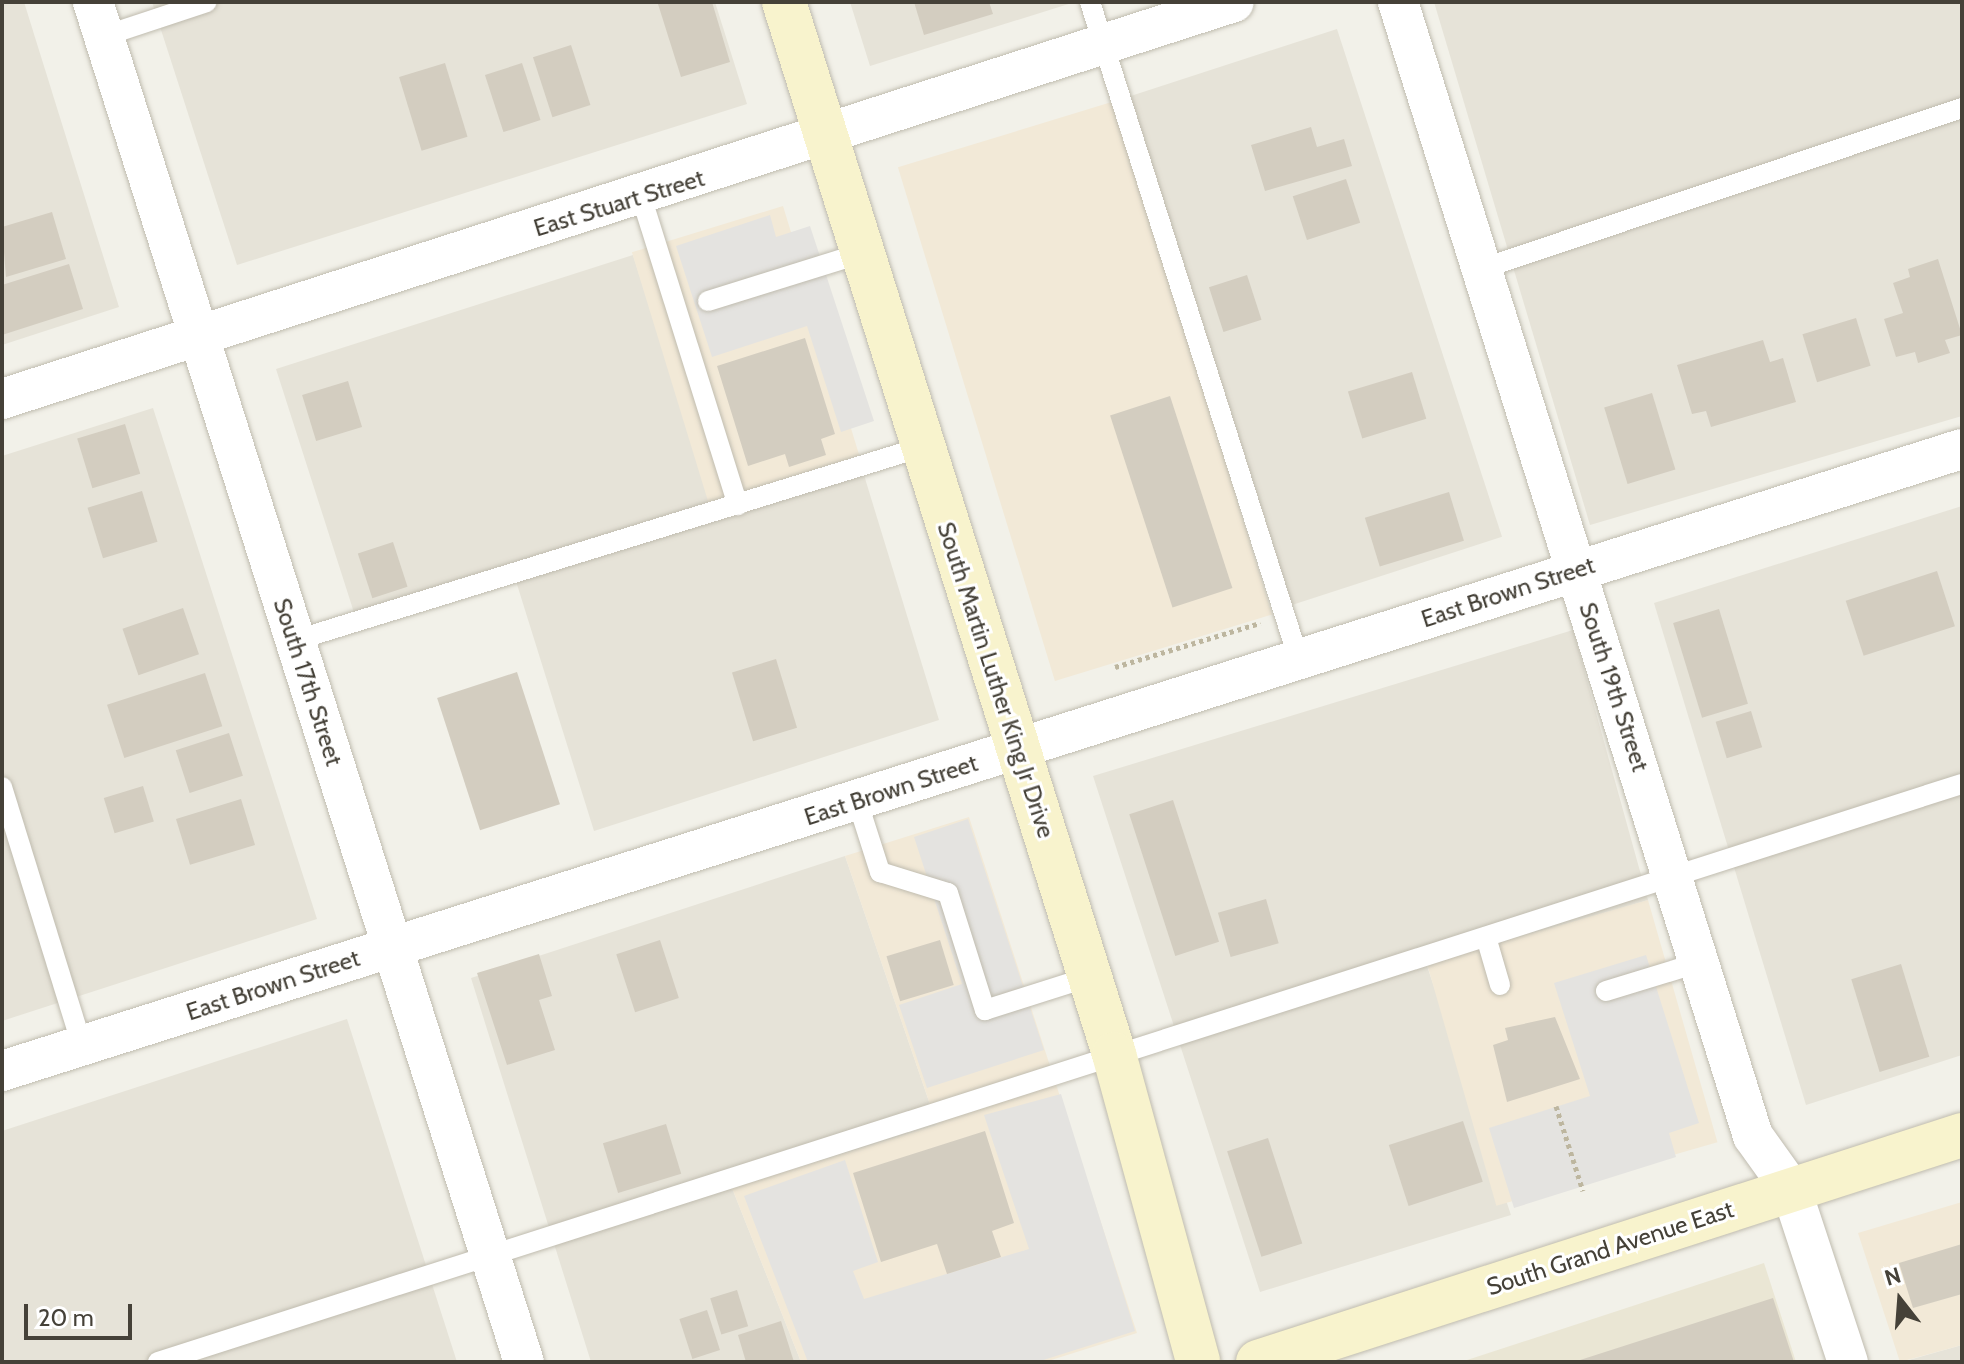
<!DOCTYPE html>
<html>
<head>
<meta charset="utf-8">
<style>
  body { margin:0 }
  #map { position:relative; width:1964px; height:1364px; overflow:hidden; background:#f2f1e9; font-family:Cabin,sans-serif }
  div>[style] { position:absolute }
  .residential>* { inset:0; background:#e6e3d8; transform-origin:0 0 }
  .commercial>* { inset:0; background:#f2e9d7; transform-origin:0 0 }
  .education>* { inset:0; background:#eae6d4 }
  .parking>* { inset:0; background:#e4e3e0 }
  .building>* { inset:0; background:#d3cdc0; transform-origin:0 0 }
  .path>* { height:5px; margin-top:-2.5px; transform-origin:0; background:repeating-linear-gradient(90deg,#bdb69f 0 4px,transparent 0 8px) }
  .roads { filter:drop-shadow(0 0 2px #c0bcaf) drop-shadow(0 0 2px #c0bcaf) }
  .lane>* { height:20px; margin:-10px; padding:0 10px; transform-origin:10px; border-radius:10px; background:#fff }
  .street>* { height:40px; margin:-20px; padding:0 20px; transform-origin:20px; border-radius:20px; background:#fff }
  .secondary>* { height:44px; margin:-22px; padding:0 22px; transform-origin:22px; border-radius:22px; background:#f8f3cd }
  span { translate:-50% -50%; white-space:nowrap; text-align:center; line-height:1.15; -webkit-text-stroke:6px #fff; paint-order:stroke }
  .street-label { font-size:24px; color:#454138 }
  .frame { position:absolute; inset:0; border:4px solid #454138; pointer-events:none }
  .north { position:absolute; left:1860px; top:1260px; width:80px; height:80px; -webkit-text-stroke:6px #fff; paint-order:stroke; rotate:343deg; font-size:22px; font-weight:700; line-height:32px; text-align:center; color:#454138 }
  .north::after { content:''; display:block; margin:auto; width:28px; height:36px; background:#454138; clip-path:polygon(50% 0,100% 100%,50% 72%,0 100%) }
  .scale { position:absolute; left:24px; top:1304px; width:108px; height:36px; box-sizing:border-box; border:4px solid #454138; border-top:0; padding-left:10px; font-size:24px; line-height:28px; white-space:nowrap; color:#454138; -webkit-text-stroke:6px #fff; paint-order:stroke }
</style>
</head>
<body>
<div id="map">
  <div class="residential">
    <i style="clip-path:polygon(2px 2px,24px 2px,119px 307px,2px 345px)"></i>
    <i style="clip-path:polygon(152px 2px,715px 2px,747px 104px,237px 265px)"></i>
    <i style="clip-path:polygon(850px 2px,1075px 2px,870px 66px)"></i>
    <i style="clip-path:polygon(1434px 2px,1962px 2px,1962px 416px,1590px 525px)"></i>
    <i style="left:1337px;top:29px;width:534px;height:233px;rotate:72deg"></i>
    <i style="clip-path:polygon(633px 255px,713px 507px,860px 462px,939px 720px,594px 831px,515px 578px,358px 625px,276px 369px)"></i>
    <i style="clip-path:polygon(153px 408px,317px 919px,2px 1021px,2px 456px)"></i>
    <i style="clip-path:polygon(1962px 506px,1962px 1055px,1806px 1105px,1654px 603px)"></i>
    <i style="clip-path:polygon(1573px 630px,1648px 900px,1427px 966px,1511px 1215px,1260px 1292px,1093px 776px)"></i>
    <i style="clip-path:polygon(845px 856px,937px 1125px,732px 1188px,801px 1362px,591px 1362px,471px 978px)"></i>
    <i style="clip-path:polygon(347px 1019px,457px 1362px,2px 1362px,2px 1131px)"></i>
    <i style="clip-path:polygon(1962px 1345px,1962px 1362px,1902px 1362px)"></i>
  </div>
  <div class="commercial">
    <i style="left:1115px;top:101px;width:537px;height:227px;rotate:73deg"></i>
    <i style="left:783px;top:206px;width:267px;height:158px;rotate:73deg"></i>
    <i style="clip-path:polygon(969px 817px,1137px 1333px,1045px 1362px,801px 1362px,732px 1188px,937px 1125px,845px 856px)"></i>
    <i style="left:1648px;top:900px;width:252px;height:230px;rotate:74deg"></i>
    <i style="clip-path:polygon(1962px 1202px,1962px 1345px,1900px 1362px,1858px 1233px)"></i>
  </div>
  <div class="education">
    <i style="clip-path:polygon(1764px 1263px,1796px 1362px,1461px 1362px)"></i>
  </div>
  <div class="parking">
    <i style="clip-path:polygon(770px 215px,776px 237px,810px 226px,874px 421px,841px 432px,807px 326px,712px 357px,676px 246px)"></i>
    <i style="clip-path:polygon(968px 819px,1044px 1050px,927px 1088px,899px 1005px,962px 984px,914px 837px)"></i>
    <i style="clip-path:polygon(1646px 955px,1699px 1123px,1669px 1133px,1676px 1157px,1514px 1208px,1489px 1128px,1590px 1096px,1554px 983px)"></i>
    <i style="clip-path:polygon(1061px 1094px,1135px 1331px,1037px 1362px,808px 1362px,744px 1196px,845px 1160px,878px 1262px,853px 1271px,864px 1299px,1029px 1249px,984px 1115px)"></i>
  </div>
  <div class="building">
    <i style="clip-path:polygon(712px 2px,730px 62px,681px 77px,658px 4px)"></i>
    <i style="clip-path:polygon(914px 2px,989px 2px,993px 14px,924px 35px)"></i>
    <i style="left:571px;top:45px;width:63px;height:40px;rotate:72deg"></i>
    <i style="left:445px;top:63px;width:77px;height:48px;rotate:73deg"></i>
    <i style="left:522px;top:63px;width:60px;height:39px;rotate:72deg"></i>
    <i style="clip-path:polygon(1311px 127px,1317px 147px,1344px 139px,1352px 166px,1265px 191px,1251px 145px)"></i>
    <i style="left:1346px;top:179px;width:46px;height:56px;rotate:72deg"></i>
    <i style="clip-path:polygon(52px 212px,66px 259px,6px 277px,2px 227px)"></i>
    <i style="clip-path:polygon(1938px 259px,1962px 335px,1945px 340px,1950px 353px,1918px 363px,1915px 352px,1896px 357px,1884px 319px,1903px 313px,1893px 283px,1910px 277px,1908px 269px)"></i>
    <i style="clip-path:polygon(69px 264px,83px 309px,2px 335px,2px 285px)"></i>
    <i style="left:1247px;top:275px;width:47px;height:40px;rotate:72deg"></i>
    <i style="left:1856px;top:318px;width:50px;height:56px;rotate:73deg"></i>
    <i style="clip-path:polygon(805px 338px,835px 434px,821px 439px,826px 455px,789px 467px,785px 454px,748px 466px,717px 366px)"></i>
    <i style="clip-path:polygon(1763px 340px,1770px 362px,1783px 358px,1796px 402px,1711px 427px,1706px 411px,1692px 414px,1677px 365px)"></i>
    <i style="left:1412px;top:372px;width:49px;height:67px;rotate:73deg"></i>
    <i style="left:348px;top:381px;width:48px;height:48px;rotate:73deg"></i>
    <i style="left:1652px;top:393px;width:80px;height:50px;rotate:73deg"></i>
    <i style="left:1170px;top:396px;width:202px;height:63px;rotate:72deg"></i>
    <i style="left:125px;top:424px;width:52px;height:50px;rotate:73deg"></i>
    <i style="left:142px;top:491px;width:53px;height:57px;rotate:73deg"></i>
    <i style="left:1449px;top:492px;width:51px;height:88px;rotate:73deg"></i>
    <i style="left:393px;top:542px;width:47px;height:37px;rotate:72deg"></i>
    <i style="left:1937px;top:571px;width:58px;height:96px;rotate:72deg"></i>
    <i style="left:183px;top:608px;width:49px;height:64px;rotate:71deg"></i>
    <i style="left:1719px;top:609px;width:99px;height:48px;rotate:73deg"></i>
    <i style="left:776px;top:659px;width:72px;height:46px;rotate:73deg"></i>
    <i style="left:517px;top:672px;width:139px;height:84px;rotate:72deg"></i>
    <i style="left:205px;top:673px;width:56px;height:103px;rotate:72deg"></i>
    <i style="left:1751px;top:711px;width:38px;height:37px;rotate:73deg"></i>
    <i style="left:229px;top:733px;width:45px;height:56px;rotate:72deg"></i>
    <i style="left:143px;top:786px;width:37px;height:41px;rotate:73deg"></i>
    <i style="left:241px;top:799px;width:48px;height:68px;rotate:73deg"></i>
    <i style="left:1173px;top:800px;width:149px;height:46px;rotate:72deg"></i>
    <i style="left:1266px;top:899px;width:46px;height:50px;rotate:74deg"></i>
    <i style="left:660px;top:940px;width:61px;height:46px;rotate:72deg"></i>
    <i style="left:940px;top:940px;width:47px;height:56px;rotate:73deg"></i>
    <i style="clip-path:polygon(539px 954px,552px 996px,539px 1000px,555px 1050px,507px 1065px,477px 973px)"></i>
    <i style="left:1901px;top:964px;width:97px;height:52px;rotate:73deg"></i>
    <i style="clip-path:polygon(1555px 1017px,1580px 1079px,1507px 1102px,1493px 1045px,1508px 1040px,1505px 1028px)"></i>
    <i style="left:1463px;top:1121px;width:64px;height:78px;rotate:72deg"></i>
    <i style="left:666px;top:1124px;width:52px;height:66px;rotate:73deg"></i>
    <i style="clip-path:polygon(985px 1131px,1014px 1223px,992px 1231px,1001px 1257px,947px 1274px,937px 1244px,881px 1262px,853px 1173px)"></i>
    <i style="left:1268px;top:1138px;width:111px;height:43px;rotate:72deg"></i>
    <i style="clip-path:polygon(1962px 1244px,1962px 1294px,1913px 1308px,1899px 1263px)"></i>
    <i style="left:737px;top:1290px;width:38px;height:28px;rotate:73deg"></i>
    <i style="clip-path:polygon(1773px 1298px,1794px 1362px,1577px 1362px,1577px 1361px)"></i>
    <i style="left:707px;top:1310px;width:42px;height:29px;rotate:72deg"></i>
    <i style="clip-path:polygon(781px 1321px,794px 1362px,746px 1362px,738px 1335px)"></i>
  </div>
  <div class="path">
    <i style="left:1115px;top:667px;width:152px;rotate:-16.9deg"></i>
    <i style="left:1556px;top:1106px;width:89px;rotate:72.4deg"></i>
  </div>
  <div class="roads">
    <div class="lane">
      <i style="left:1090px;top:2px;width:690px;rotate:72.38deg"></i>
      <i style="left:104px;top:36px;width:108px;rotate:-18.3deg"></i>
      <i style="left:641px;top:196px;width:324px;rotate:72.6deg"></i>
      <i style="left:1484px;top:268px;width:504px;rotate:-18.51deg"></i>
      <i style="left:708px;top:301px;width:161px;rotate:-17.3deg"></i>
      <i style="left:293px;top:641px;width:658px;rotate:-17.14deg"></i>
      <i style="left:2px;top:787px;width:271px;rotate:72.8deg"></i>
      <i style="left:857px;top:800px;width:76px;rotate:72.3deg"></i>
      <i style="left:880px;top:872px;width:71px;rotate:17.2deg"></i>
      <i style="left:948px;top:893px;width:123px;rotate:72.5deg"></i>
      <i style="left:985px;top:1010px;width:109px;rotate:-17.6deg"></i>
      <i style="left:1486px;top:937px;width:50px;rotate:73.7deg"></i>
      <i style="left:1606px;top:991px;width:99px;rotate:-17deg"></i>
      <i style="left:158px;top:1362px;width:1894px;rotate:-17.77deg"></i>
    </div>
    <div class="street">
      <i style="left:93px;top:2px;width:1427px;rotate:72.42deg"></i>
      <i style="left:1398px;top:2px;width:1188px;rotate:72.62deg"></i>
      <i style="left:1753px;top:1136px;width:65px;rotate:54.4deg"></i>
      <i style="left:1791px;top:1189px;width:182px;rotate:71.8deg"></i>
      <i style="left:2px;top:399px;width:1294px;rotate:-17.86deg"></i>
      <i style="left:2px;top:1071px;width:2056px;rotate:-17.61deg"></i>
    </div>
    <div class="secondary">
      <i style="left:784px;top:2px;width:1103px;rotate:72.58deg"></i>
      <i style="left:1114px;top:1054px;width:319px;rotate:74.7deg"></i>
      <i style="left:1258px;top:1362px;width:740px;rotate:-17.87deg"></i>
    </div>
  </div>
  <div class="street-label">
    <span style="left:619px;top:203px;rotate:-17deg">East Stuart Street</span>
    <span style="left:1508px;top:592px;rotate:-18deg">East Brown Street</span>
    <span style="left:996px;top:680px;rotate:72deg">South Martin Luther King Jr Drive</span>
    <span style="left:308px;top:682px;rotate:72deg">South 17th Street</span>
    <span style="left:1614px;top:687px;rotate:72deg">South 19th Street</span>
    <span style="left:891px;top:790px;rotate:-18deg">East Brown Street</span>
    <span style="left:273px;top:985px;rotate:-18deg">East Brown Street</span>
    <span style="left:1610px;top:1248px;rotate:-18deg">South Grand Avenue East</span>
  </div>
  <div class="frame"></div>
  <div class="north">N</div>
  <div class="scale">20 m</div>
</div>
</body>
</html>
